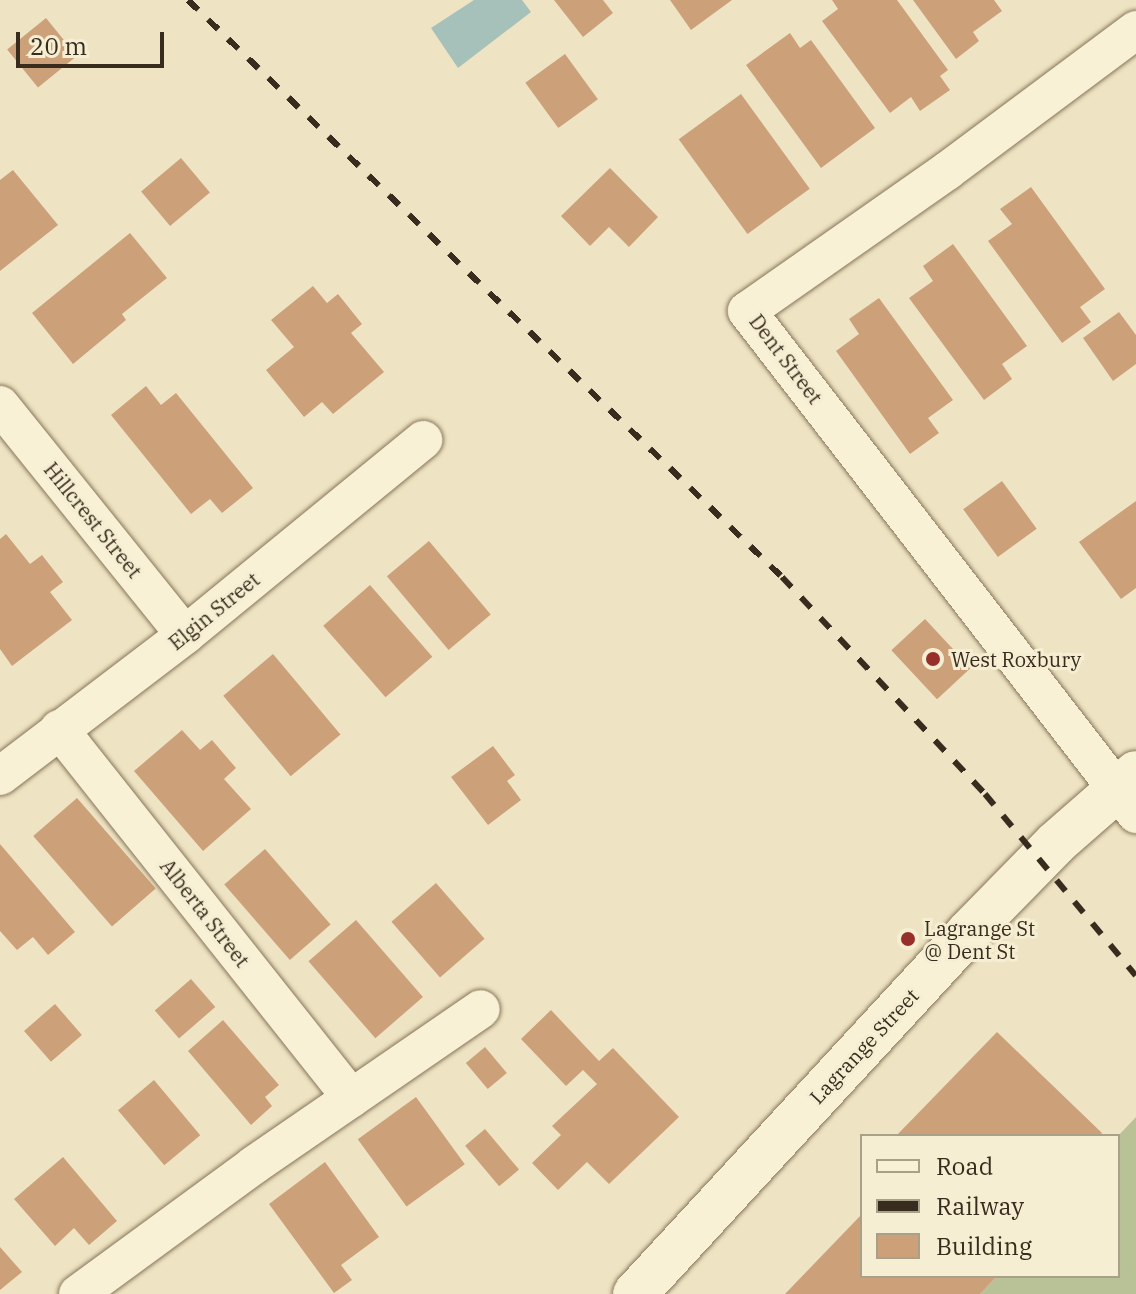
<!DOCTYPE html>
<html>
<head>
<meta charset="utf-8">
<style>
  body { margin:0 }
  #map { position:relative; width:1136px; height:1294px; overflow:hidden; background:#eee4c3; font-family:"IBM Plex Serif",serif }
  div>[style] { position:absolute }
  .cemetery>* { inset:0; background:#b9c196 }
  .water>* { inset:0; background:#a5c1ba }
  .building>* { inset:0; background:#cca179; transform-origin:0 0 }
  .roads { filter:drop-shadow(0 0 2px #88755a) drop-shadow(0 0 2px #88755a) }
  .minor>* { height:38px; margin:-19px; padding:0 19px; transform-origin:19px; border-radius:19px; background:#f9f1d6 }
  .secondary>* { height:44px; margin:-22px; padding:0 22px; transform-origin:22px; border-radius:22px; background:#f9f1d6 }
  .rail>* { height:6px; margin-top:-3px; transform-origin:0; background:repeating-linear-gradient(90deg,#382c1e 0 14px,transparent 0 28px) }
  .dots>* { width:22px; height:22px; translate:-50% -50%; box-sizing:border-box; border:4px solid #f5eed2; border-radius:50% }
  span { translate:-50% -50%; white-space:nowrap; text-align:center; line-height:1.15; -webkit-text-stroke:6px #f5eed2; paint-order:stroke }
  .street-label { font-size:20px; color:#382c1e }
  .poi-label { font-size:20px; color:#382c1e }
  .left { translate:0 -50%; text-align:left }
  .legend { position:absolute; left:860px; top:1134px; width:260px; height:144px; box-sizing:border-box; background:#f5eed2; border:2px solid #a9a08a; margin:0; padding:10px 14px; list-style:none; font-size:24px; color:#382c1e }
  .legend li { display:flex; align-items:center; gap:16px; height:40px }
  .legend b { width:40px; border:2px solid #a9a08a }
  .scale { position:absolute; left:16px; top:32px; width:148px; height:36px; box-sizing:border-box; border:4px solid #382c1e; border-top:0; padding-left:10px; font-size:24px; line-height:28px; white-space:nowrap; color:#382c1e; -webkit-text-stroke:6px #f5eed2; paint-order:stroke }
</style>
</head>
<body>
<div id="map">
  <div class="cemetery">
    <i style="clip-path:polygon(1136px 1117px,1136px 1294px,980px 1294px,997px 1276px,1118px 1276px,1118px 1136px)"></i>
  </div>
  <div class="water">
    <i style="clip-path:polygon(474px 0,522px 0,531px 12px,458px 68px,431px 28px)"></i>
  </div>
  <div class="building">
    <i style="clip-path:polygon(554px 0,603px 0,613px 13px,583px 37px)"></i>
    <i style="clip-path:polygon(670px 0,732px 0,691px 30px)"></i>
    <i style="clip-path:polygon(832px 0,897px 0,948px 70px,940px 76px,950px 90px,920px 111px,911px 97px,890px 113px,822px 21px,838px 9px)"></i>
    <i style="clip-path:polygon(913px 0,994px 0,1002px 11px,973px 32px,979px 41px,956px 59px)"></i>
    <i style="left:46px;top:18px;width:49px;height:50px;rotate:51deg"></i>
    <i style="clip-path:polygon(790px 33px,800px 48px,811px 40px,875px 128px,821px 168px,746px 65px)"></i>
    <i style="left:565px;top:54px;width:56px;height:49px;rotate:54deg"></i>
    <i style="left:741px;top:94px;width:117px;height:77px;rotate:54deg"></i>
    <i style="left:181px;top:158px;width:45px;height:52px;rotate:50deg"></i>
    <i style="clip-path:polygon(610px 168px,658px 217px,629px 247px,609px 227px,590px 246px,561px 216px)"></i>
    <i style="clip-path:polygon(13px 170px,58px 225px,0 271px,0 180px)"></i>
    <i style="clip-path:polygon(1031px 187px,1105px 289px,1080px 307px,1091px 322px,1062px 343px,988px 241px,1012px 224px,1000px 209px)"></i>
    <i style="clip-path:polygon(130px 233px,167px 278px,122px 314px,126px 320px,73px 364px,32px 313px)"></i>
    <i style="clip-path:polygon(953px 244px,1027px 346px,1002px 364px,1012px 379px,984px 400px,909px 298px,933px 281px,923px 266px)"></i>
    <i style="clip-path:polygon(313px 286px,327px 303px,338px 294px,362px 324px,351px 333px,384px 372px,333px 414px,322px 402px,304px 417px,266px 370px,294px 347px,271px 320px)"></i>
    <i style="clip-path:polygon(879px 298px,953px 400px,928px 418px,939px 433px,910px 454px,836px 351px,859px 334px,849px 319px)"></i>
    <i style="clip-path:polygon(1119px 312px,1136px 335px,1136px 364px,1113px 381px,1083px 338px)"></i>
    <i style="clip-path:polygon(146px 386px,161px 405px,176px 393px,253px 488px,222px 513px,210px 499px,191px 514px,111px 415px)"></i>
    <i style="left:1002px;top:481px;width:59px;height:48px;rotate:54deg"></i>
    <i style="clip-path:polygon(1136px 501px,1136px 588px,1121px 599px,1079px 542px)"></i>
    <i style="clip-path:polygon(6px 534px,30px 564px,42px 555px,63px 582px,50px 592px,72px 620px,12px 666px,0 649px,0 539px)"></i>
    <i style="left:429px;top:541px;width:96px;height:55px;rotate:50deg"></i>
    <i style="left:370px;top:585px;width:95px;height:62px;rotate:49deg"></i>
    <i style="left:925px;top:619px;width:67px;height:46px;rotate:47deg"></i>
    <i style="left:273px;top:654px;width:105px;height:65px;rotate:50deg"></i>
    <i style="clip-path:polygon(182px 730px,200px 750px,212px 740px,236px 768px,224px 779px,251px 809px,203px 851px,134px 771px)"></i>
    <i style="clip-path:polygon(493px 746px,515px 775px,507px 781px,521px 800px,488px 825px,451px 777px)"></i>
    <i style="left:77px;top:798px;width:120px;height:58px;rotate:49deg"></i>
    <i style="clip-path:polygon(0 844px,75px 932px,48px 955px,33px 937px,17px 950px,0 931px)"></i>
    <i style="left:265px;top:849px;width:100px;height:54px;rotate:49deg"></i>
    <i style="left:436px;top:883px;width:74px;height:59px;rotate:49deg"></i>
    <i style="left:356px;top:920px;width:102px;height:63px;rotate:49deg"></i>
    <i style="left:191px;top:979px;width:37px;height:48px;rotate:49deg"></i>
    <i style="left:55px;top:1004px;width:41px;height:41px;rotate:49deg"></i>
    <i style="clip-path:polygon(551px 1010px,599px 1061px,613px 1048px,679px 1117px,609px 1184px,587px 1162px,558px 1190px,532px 1163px,561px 1135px,552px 1126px,597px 1084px,583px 1070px,566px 1086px,521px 1039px)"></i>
    <i style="clip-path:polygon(223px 1020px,279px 1085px,265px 1097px,272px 1106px,251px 1125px,188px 1051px)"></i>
    <i style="clip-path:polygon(997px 1032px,1102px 1133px,1099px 1136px,896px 1136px)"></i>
    <i style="left:485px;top:1047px;width:34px;height:25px;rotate:50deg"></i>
    <i style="left:154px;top:1080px;width:72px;height:47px;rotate:50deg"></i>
    <i style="left:416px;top:1097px;width:83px;height:72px;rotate:54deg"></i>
    <i style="left:485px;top:1129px;width:53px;height:26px;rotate:50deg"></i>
    <i style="clip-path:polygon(63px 1157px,117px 1221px,89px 1245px,74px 1228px,55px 1246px,14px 1199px)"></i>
    <i style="clip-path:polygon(325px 1162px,379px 1237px,341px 1265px,352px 1280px,334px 1293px,269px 1204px)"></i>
    <i style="clip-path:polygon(862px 1214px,862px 1276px,997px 1276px,980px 1294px,785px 1294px)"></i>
    <i style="clip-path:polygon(0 1247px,22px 1272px,0 1290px)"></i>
  </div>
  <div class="roads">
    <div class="minor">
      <i style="left:1136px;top:30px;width:236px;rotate:143.3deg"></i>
      <i style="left:947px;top:171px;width:244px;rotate:145deg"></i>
      <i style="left:747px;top:311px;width:636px;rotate:52.28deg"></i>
      <i style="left:0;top:405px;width:295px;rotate:51.2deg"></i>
      <i style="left:59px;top:729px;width:471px;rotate:51.6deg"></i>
      <i style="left:0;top:776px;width:233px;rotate:-37.3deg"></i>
      <i style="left:185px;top:635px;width:308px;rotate:-39.3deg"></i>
      <i style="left:78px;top:1294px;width:218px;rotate:-36.2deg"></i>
      <i style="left:254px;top:1165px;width:275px;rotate:-34.5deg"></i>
    </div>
    <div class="secondary">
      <i style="left:635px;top:1294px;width:490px;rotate:-47.3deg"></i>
      <i style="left:967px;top:934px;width:127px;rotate:-45.6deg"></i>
      <i style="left:1056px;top:843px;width:106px;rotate:-41.2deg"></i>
    </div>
  </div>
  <div class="rail">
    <i style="left:188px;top:0;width:828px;rotate:44.17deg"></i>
    <i style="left:782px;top:577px;width:297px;rotate:46.9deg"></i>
    <i style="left:985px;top:794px;width:236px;rotate:50.3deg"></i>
  </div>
  <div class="dots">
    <i style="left:933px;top:659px;background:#97302a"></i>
    <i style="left:908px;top:939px;background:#97302a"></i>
  </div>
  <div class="street-label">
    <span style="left:786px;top:359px;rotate:53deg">Dent Street</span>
    <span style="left:93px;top:520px;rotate:51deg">Hillcrest Street</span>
    <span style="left:214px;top:611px;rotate:-39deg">Elgin Street</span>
    <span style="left:205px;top:913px;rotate:52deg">Alberta Street</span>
    <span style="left:864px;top:1046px;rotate:-47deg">Lagrange Street</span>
  </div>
  <div class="poi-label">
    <span class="left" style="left:951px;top:659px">West Roxbury</span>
    <span class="left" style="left:924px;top:940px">Lagrange St<br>@ Dent St</span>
  </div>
  <ul class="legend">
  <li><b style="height:10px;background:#f9f1d6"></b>Road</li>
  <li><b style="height:10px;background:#382c1e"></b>Railway</li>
  <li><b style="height:22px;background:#cca179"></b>Building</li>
  </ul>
  <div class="scale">20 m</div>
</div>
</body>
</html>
